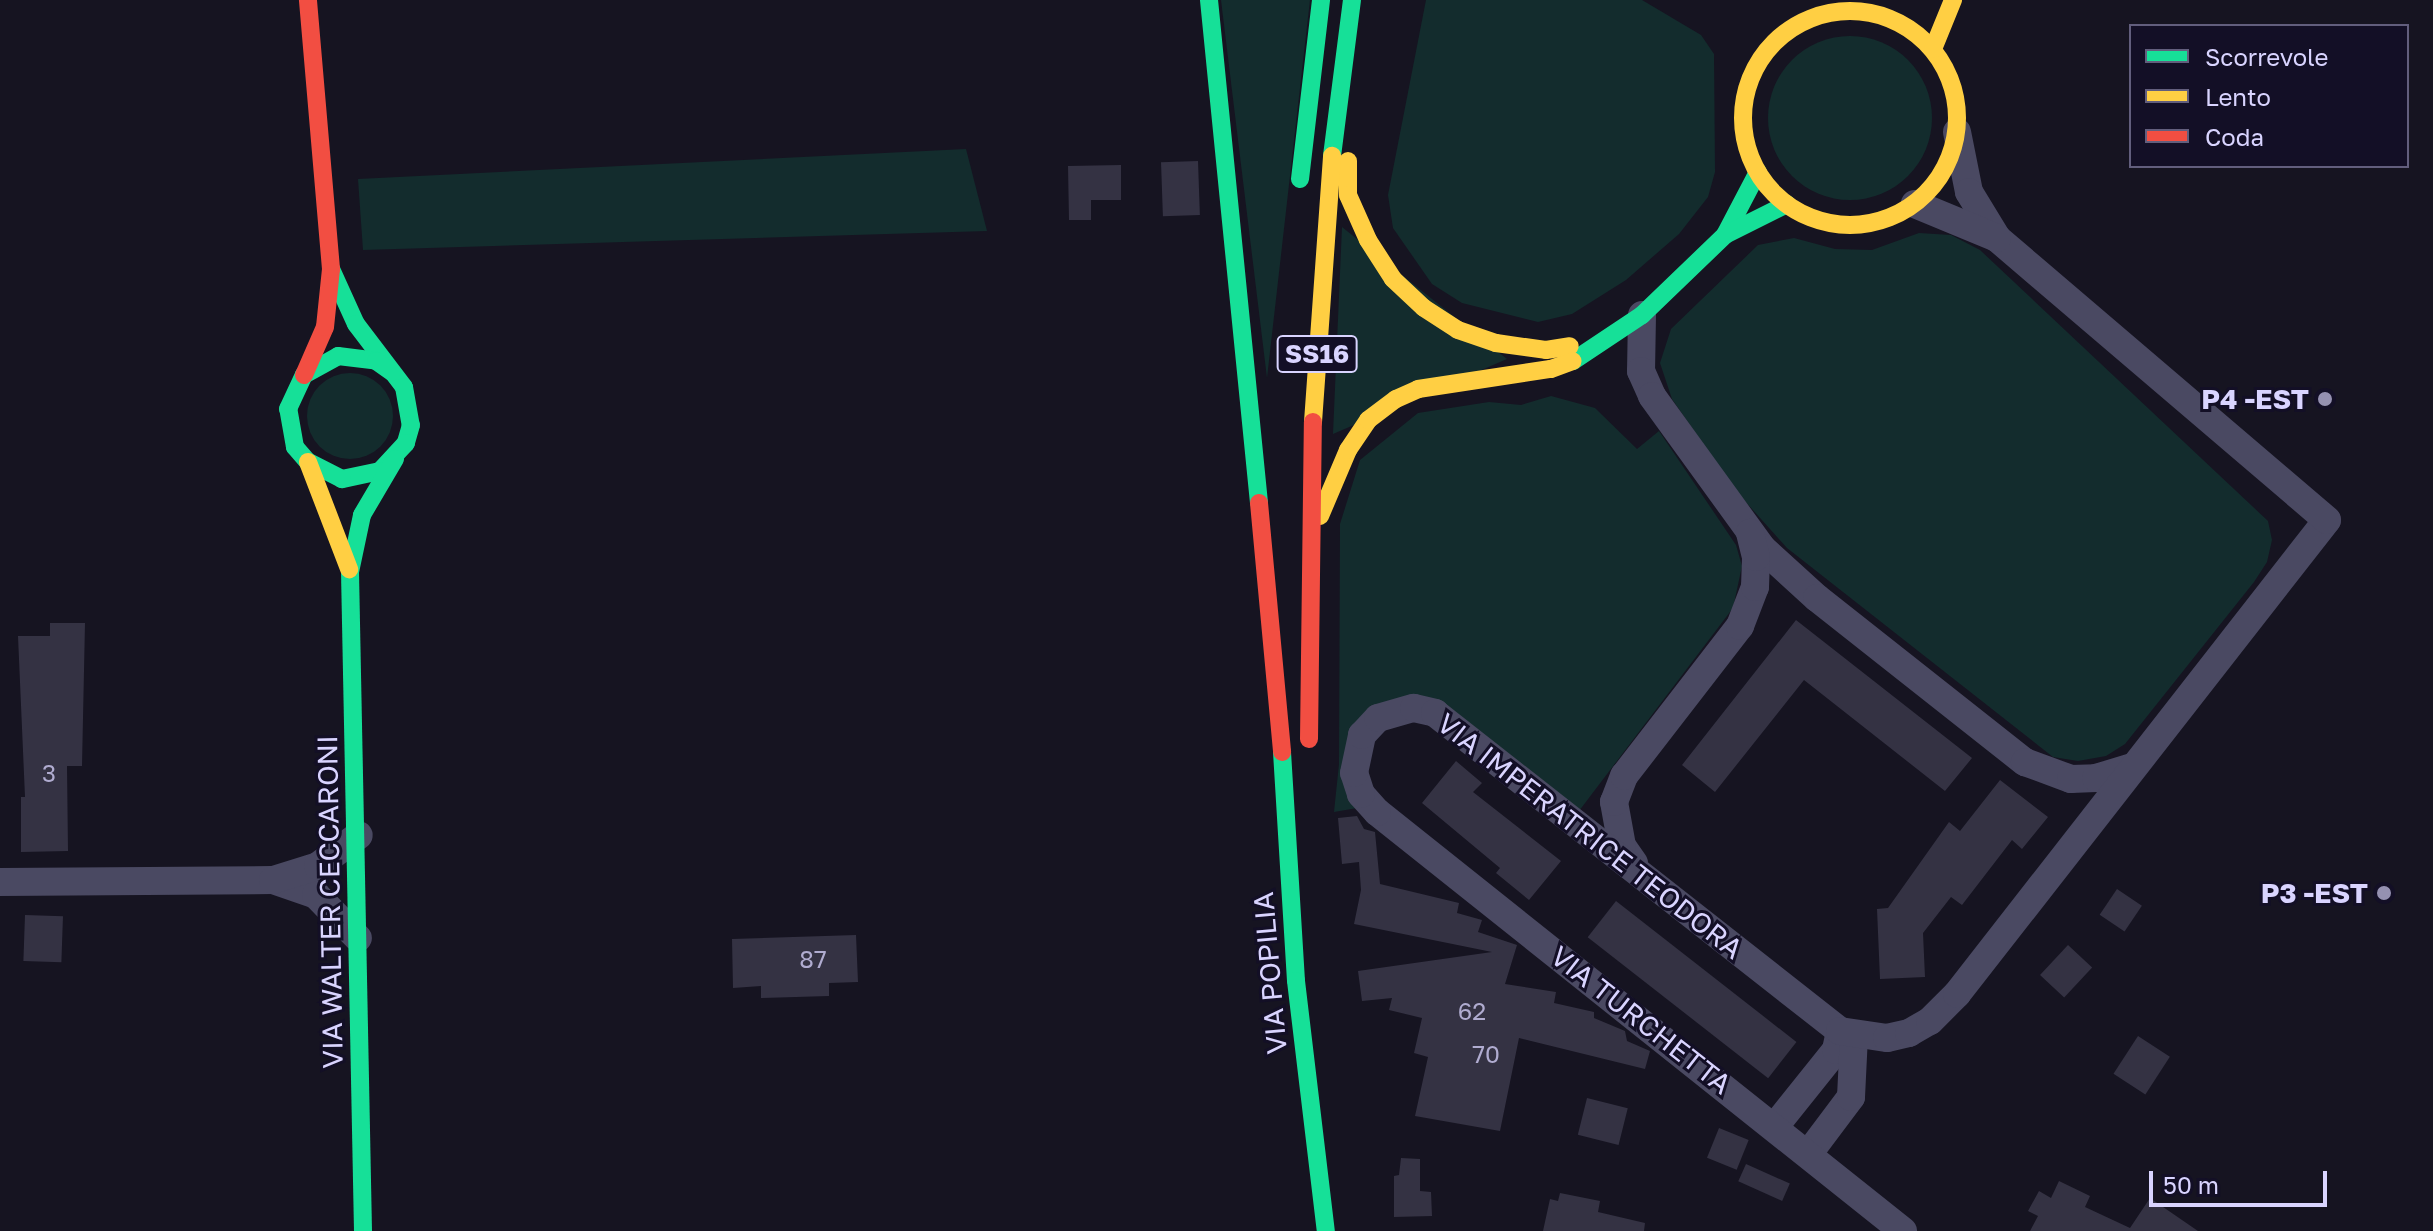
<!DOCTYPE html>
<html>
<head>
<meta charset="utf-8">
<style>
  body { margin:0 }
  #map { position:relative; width:2433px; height:1231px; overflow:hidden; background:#161421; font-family:"Golos Text",sans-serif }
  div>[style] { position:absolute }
  .green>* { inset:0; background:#132c2d }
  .round { border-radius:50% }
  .building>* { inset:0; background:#343243; transform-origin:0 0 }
  .street>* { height:28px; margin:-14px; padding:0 14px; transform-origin:14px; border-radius:14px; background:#4a4962 }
  .fast>* { height:18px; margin:-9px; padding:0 9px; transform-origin:9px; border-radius:9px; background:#16e098 }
  .slow>* { height:18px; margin:-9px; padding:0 9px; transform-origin:9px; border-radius:9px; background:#ffcf43 }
  .slow>.ring { margin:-9px; padding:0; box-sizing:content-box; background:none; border:18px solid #ffcf43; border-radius:50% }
  .jam>* { height:18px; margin:-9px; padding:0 9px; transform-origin:9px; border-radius:9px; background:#f24e42 }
  .dots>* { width:22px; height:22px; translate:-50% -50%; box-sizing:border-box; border:4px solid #130f26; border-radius:50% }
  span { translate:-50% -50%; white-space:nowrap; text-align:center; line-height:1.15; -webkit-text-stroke:6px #130f26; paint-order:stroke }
  .number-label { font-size:24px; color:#b0acd0 }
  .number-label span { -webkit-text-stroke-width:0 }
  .shield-label span { padding:2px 6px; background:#130f26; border:2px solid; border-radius:6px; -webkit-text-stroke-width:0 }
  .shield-label { font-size:26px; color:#d9d4ff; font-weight:700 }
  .poi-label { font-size:28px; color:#d9d4ff; font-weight:700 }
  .right { translate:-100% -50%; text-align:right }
  .street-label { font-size:28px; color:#d9d4ff }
  .legend { position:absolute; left:2129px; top:24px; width:280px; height:144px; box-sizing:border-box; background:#130f26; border:2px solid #625e7d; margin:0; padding:10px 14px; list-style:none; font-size:24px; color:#d9d4ff }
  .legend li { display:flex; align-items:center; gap:16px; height:40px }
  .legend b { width:40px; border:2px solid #625e7d }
  .scale { position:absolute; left:2149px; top:1171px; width:178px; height:36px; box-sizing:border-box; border:4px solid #d9d4ff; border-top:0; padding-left:10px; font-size:24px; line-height:28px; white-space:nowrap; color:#d9d4ff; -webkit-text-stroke:6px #130f26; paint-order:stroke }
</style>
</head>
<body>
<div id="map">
  <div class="green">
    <i style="clip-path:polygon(1221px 0,1310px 0,1267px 378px)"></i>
    <i style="clip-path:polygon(1426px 0,1642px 0,1701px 35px,1714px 54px,1715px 172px,1708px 197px,1679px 234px,1626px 280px,1572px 314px,1538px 322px,1462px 303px,1432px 284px,1393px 228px,1388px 195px)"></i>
    <i class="round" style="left:1768px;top:36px;width:164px;height:164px"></i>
    <i style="clip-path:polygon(966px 149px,987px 231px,363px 250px,358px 179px)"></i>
    <i style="clip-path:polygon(1342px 227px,1507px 359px,1333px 434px)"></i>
    <i style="clip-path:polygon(1919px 233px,1951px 235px,1980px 250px,2268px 521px,2272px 540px,2267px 562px,2254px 582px,2125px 744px,2106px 756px,2078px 761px,2053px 757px,1787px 548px,1735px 490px,1672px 399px,1660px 363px,1671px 329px,1758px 245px,1794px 238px,1835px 249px,1872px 250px)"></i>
    <i class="round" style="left:307px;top:373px;width:86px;height:86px"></i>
    <i style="clip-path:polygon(1551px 396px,1595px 408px,1637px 449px,1659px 431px,1736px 545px,1742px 566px,1733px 608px,1579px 811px,1450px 711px,1381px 706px,1357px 808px,1334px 812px,1339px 764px,1340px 524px,1360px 460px,1418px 413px,1489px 402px,1521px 405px)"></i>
  </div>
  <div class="building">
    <i style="left:1198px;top:161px;width:54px;height:37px;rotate:88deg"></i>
    <i style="clip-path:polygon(1121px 165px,1121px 200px,1091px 200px,1091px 220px,1069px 220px,1068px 166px)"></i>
    <i style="clip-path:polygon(1796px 620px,1972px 758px,1945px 791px,1804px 680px,1715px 792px,1682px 765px)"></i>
    <i style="clip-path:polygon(50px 623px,85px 623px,82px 766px,67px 766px,68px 851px,21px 852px,21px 797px,25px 797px,18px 636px,50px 636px)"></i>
    <i style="clip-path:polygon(1456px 761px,1482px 783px,1473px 792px,1561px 861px,1529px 900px,1496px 873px,1500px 868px,1422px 803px)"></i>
    <i style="clip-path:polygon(2000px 780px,2048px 817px,2022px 849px,2012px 840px,1962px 905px,1951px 897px,1923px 933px,1925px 977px,1880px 979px,1877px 909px,1888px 908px,1949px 822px,1960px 831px)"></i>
    <i style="clip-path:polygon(1357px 816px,1364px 829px,1375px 832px,1380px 884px,1459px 903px,1457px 913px,1482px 920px,1478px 932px,1517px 945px,1505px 984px,1556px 992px,1554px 1003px,1594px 1012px,1594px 1018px,1625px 1031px,1627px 1041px,1650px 1051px,1645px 1069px,1519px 1038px,1500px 1131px,1415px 1116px,1428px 1057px,1414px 1053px,1422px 1018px,1389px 1010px,1392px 998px,1362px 1001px,1358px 971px,1492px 952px,1354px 924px,1361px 890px,1359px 862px,1342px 864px,1338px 818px)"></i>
    <i style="left:2117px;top:889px;width:30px;height:31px;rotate:34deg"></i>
    <i style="left:1616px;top:901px;width:229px;height:46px;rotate:38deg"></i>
    <i style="left:25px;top:915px;width:38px;height:46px;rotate:2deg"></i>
    <i style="clip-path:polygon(856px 935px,858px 982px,829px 983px,829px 996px,761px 998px,761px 986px,733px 988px,732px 939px)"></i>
    <i style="left:2068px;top:945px;width:33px;height:41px;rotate:43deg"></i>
    <i style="left:2138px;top:1036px;width:38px;height:45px;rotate:33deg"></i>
    <i style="left:1587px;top:1098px;width:42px;height:38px;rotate:14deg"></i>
    <i style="left:1719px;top:1128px;width:32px;height:32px;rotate:22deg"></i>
    <i style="clip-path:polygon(1401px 1158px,1420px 1159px,1420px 1191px,1431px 1192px,1432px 1216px,1394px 1217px,1394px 1176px,1399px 1175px)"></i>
    <i style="left:1746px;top:1164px;width:48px;height:19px;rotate:24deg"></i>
    <i style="clip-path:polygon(2059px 1181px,2090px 1196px,2085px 1207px,2130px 1228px,2150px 1198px,2198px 1231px,2030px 1231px,2038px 1216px,2028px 1211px,2039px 1191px,2051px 1198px)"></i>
    <i style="clip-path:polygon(1560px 1193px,1600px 1201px,1598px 1212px,1645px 1223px,1644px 1231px,1543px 1231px,1550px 1199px,1558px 1201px)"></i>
  </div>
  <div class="street">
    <i style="left:1957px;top:132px;width:61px;rotate:78.7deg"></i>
    <i style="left:1969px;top:192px;width:54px;rotate:58.7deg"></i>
    <i style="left:1642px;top:315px;width:56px;rotate:91deg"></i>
    <i style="left:1641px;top:371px;width:27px;rotate:66deg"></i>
    <i style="left:1652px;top:396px;width:188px;rotate:54.1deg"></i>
    <i style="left:1762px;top:548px;width:74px;rotate:42.3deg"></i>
    <i style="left:1817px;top:598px;width:265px;rotate:38.3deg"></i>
    <i style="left:2025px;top:762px;width:49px;rotate:20.3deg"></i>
    <i style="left:2071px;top:779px;width:25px;rotate:-2deg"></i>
    <i style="left:2096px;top:778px;width:39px;rotate:-17deg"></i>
    <i style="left:1634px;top:863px;width:21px;rotate:-125deg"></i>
    <i style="left:1622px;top:846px;width:45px;rotate:-100.3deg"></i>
    <i style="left:1614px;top:802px;width:28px;rotate:-69deg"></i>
    <i style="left:1624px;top:776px;width:190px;rotate:-52.3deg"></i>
    <i style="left:1740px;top:626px;width:42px;rotate:-69deg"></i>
    <i style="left:1755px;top:587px;width:30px;rotate:-88deg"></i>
    <i style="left:1756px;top:557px;width:25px;rotate:-104deg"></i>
    <i style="left:273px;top:880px;width:46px;rotate:19.2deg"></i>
    <i style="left:316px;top:895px;width:60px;rotate:45.7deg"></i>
    <i style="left:0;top:882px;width:273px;rotate:-0.4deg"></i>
    <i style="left:273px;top:880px;width:47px;rotate:-17.3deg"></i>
    <i style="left:318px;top:866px;width:51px;rotate:-37.1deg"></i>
    <i style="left:1776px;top:1125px;width:96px;rotate:-51.3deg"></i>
    <i style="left:1836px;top:1050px;width:19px;rotate:-78deg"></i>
    <i style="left:1809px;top:1153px;width:70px;rotate:-53.1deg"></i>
    <i style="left:1851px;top:1097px;width:61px;rotate:-87.2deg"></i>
    <i style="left:1903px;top:1231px;width:672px;rotate:-141.46deg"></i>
    <i style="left:1377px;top:812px;width:24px;rotate:-132deg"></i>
    <i style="left:1361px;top:794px;width:22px;rotate:-108deg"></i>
    <i style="left:1354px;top:773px;width:39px;rotate:-78deg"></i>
    <i style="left:1362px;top:735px;width:23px;rotate:-47deg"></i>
    <i style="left:1378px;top:718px;width:37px;rotate:-16deg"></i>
    <i style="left:1414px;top:708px;width:22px;rotate:13deg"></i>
    <i style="left:1435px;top:713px;width:515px;rotate:38.14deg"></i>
    <i style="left:1840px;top:1031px;width:48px;rotate:8.5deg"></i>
    <i style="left:1887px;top:1038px;width:23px;rotate:-13deg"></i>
    <i style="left:1909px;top:1033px;width:24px;rotate:-30deg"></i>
    <i style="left:1930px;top:1021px;width:38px;rotate:-45deg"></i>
    <i style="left:1957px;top:994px;width:601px;rotate:-52.02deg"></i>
    <i style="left:2327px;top:520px;width:434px;rotate:-139.5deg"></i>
    <i style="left:1997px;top:238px;width:89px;rotate:-157.5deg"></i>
  </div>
  <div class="fast">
    <i style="left:1209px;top:0;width:505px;rotate:84.32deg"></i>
    <i style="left:1332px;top:156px;width:157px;rotate:-82.7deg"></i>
    <i style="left:1300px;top:179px;width:180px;rotate:-83.3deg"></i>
    <i style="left:1725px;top:235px;width:71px;rotate:-62.4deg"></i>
    <i style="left:331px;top:269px;width:60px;rotate:65.6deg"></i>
    <i style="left:356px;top:324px;width:79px;rotate:52.7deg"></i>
    <i style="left:404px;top:387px;width:39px;rotate:80deg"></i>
    <i style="left:411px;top:425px;width:19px;rotate:106deg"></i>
    <i style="left:406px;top:443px;width:38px;rotate:133deg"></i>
    <i style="left:380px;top:471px;width:39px;rotate:168deg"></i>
    <i style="left:342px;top:479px;width:38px;rotate:-153deg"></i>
    <i style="left:308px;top:462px;width:20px;rotate:-131deg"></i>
    <i style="left:295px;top:447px;width:39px;rotate:-100deg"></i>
    <i style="left:288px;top:409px;width:38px;rotate:-65deg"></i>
    <i style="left:304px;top:375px;width:39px;rotate:-29deg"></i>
    <i style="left:338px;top:356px;width:38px;rotate:7deg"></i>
    <i style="left:376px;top:361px;width:19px;rotate:35deg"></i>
    <i style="left:1573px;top:361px;width:83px;rotate:-33.7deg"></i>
    <i style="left:1642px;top:315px;width:115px;rotate:-43.9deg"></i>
    <i style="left:1725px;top:235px;width:69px;rotate:-26.6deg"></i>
    <i style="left:1282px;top:752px;width:229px;rotate:86.5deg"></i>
    <i style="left:1296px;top:981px;width:252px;rotate:83.2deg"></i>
    <i style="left:363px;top:1231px;width:659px;rotate:-91.13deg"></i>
    <i style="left:350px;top:572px;width:58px;rotate:-78.1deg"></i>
    <i style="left:362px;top:515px;width:65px;rotate:-59.5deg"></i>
  </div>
  <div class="slow">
    <i class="ring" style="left:1743px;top:11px;width:196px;height:196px"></i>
    <i style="left:1933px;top:49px;width:53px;rotate:-67.8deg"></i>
    <i style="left:1348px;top:161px;width:34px;rotate:90deg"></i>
    <i style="left:1348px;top:195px;width:49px;rotate:66deg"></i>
    <i style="left:1368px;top:240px;width:46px;rotate:57.3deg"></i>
    <i style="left:1393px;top:279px;width:42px;rotate:43.1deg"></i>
    <i style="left:1424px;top:308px;width:40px;rotate:32.9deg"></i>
    <i style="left:1458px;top:330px;width:40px;rotate:18.9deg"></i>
    <i style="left:1496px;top:343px;width:50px;rotate:8deg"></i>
    <i style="left:1546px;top:350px;width:24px;rotate:-9deg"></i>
    <i style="left:1313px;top:422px;width:267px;rotate:-85.9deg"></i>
    <i style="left:308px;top:462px;width:115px;rotate:69deg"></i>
    <i style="left:1320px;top:516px;width:72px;rotate:-67deg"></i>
    <i style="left:1348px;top:450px;width:36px;rotate:-56deg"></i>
    <i style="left:1368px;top:420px;width:35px;rotate:-37deg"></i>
    <i style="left:1396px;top:399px;width:24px;rotate:-24deg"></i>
    <i style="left:1418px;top:389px;width:134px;rotate:-8.6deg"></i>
    <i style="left:1551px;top:369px;width:23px;rotate:-20deg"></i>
  </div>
  <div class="jam">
    <i style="left:304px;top:375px;width:52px;rotate:-66.4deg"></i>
    <i style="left:325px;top:327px;width:58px;rotate:-84.1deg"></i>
    <i style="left:331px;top:269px;width:270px;rotate:-94.9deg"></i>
    <i style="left:1259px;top:503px;width:250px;rotate:84.7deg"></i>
    <i style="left:1309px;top:739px;width:317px;rotate:-89.3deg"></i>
  </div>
  <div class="dots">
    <i style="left:2325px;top:399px;background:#9591b1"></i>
    <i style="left:2384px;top:893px;background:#9591b1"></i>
  </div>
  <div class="number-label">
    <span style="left:49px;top:773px">3</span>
    <span style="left:813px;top:959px">87</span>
    <span style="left:1472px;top:1011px">62</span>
    <span style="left:1486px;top:1054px">70</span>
  </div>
  <div class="shield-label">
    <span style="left:1317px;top:354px">SS16</span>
  </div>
  <div class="poi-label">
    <span class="right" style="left:2309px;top:399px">P4 -EST</span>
    <span class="right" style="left:2368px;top:893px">P3 -EST</span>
  </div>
  <div class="street-label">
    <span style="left:1590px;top:836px;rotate:38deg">VIA IMPERATRICE TEODORA</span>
    <span style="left:330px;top:902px;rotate:-91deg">VIA WALTER CECCARONI</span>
    <span style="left:1270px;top:973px;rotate:-95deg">VIA POPILIA</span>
    <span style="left:1641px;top:1020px;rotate:38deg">VIA TURCHETTA</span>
  </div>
  <ul class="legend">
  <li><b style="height:10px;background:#16e098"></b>Scorrevole</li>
  <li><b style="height:10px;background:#ffcf43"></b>Lento</li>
  <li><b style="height:10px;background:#f24e42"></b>Coda</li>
  </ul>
  <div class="scale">50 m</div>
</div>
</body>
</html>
